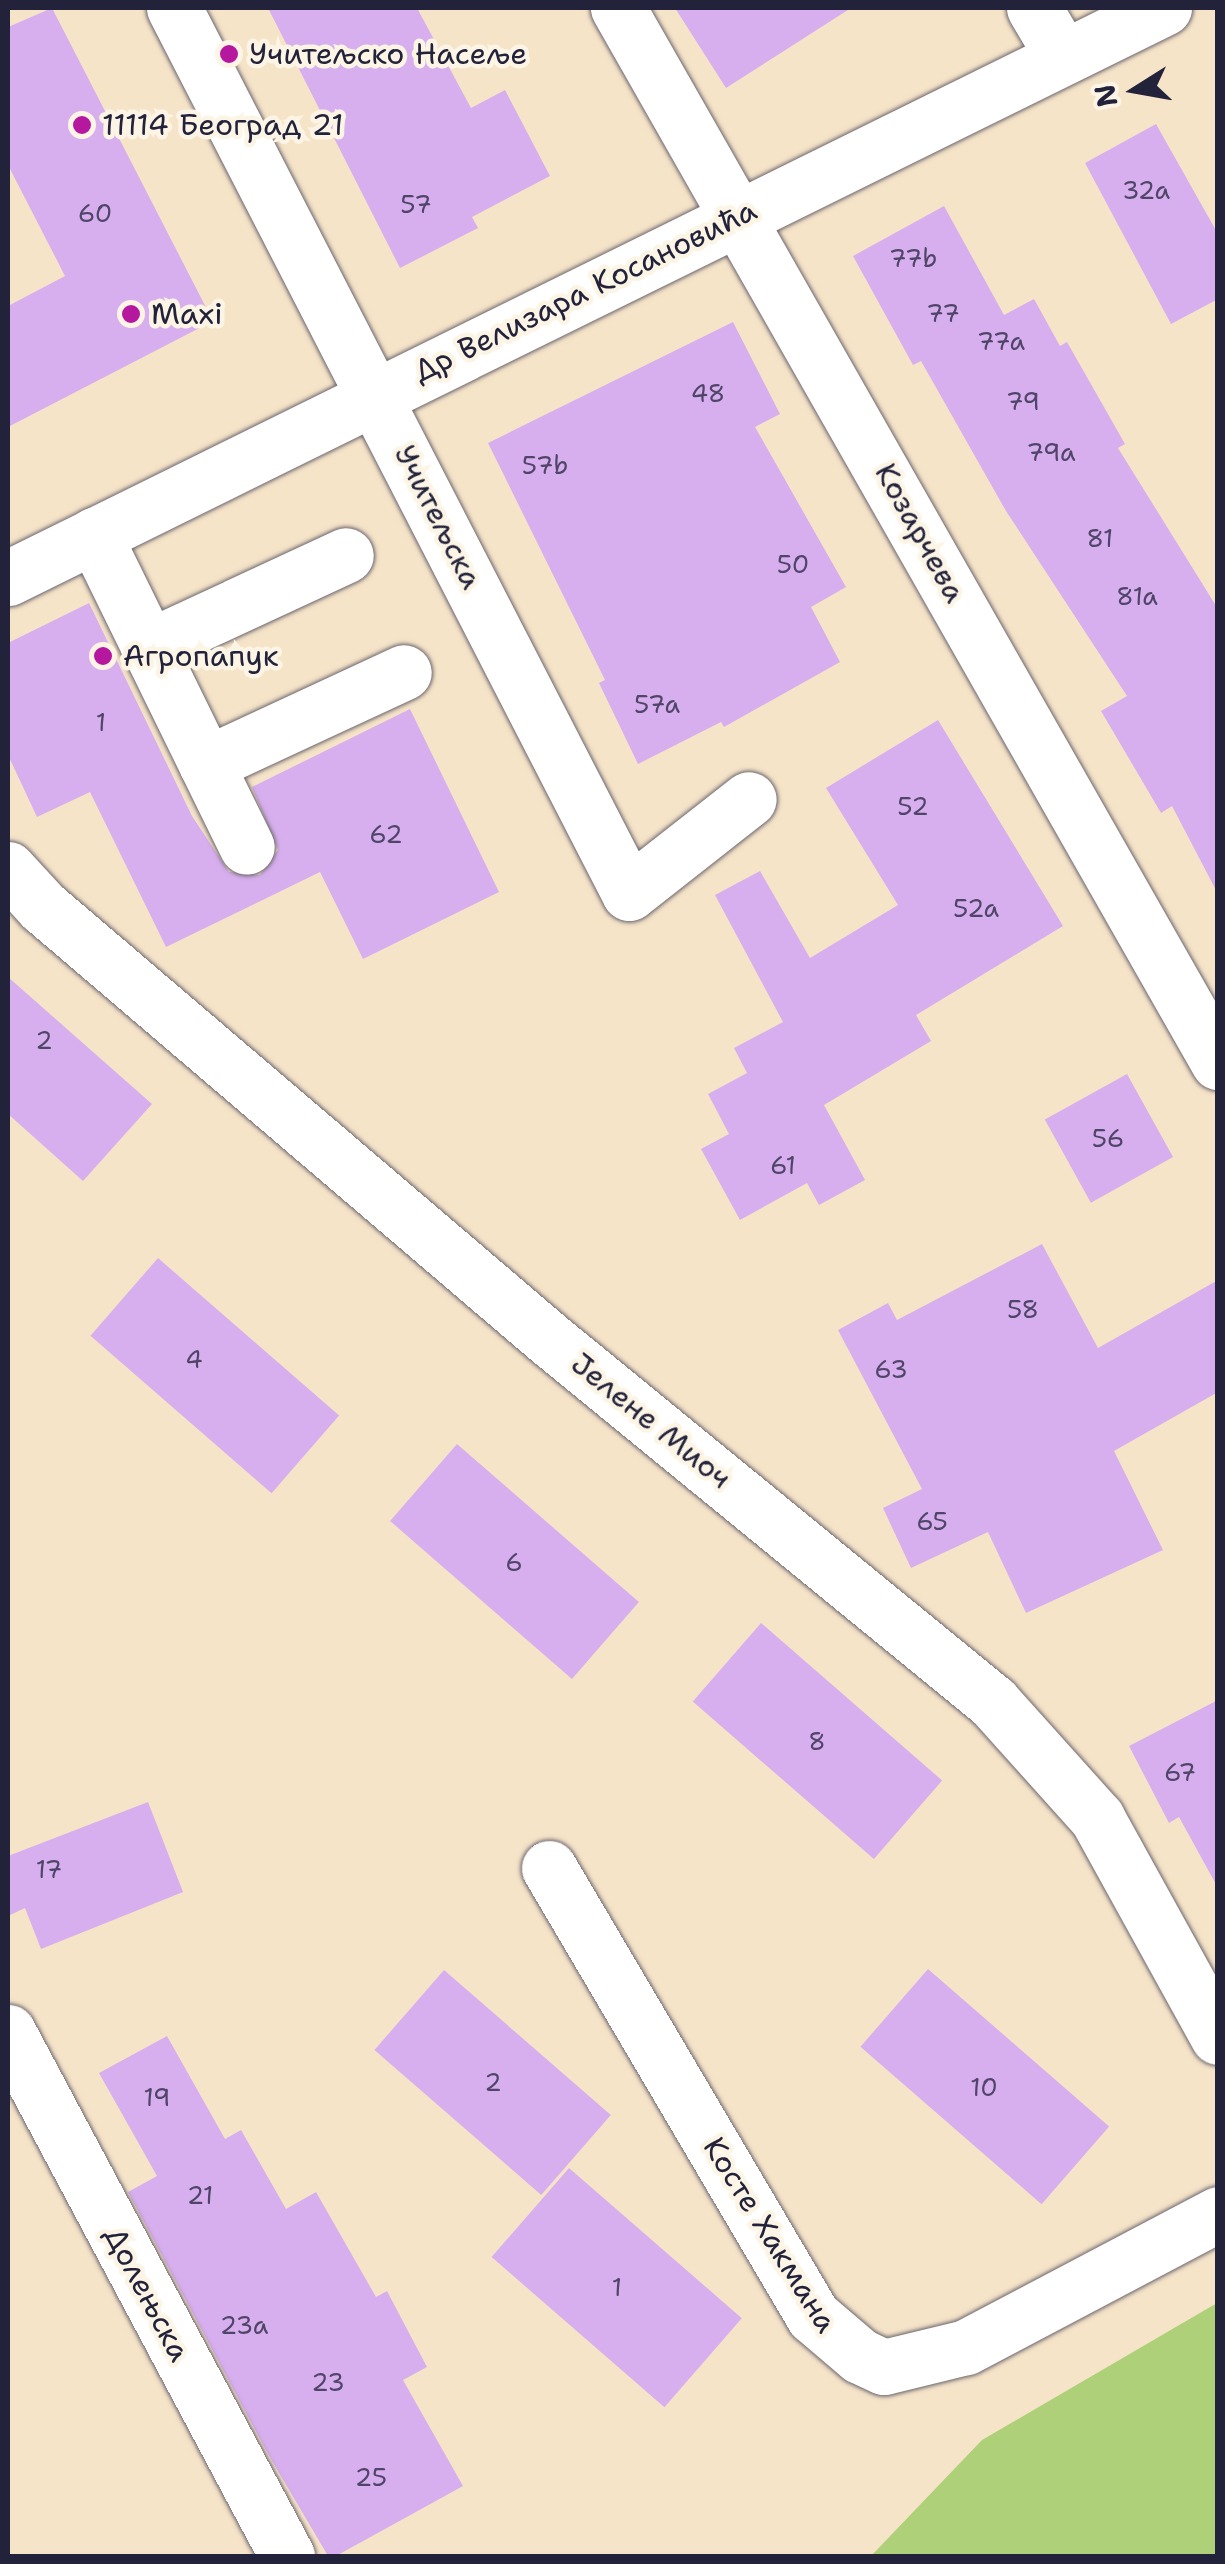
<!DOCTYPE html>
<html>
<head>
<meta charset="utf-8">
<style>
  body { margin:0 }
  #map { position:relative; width:1225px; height:2564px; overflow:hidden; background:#f6e4c9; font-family:"Shantell Sans",sans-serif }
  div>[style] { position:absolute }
  .green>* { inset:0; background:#aed078 }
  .building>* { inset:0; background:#d7afee; transform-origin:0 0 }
  .roads { filter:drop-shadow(0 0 2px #6c666d) drop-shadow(0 0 2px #6c666d) }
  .minor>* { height:55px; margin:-27.5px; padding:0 27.5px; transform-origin:27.5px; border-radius:27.5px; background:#fff }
  .dots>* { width:28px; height:28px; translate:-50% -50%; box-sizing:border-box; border:5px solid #fcf5e5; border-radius:50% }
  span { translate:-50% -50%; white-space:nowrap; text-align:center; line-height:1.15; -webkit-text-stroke:9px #fcf5e5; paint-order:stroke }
  .number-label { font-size:25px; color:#4f4568 }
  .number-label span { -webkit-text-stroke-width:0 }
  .poi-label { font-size:30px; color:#22223b }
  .left { translate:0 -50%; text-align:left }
  .street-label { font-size:30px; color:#22223b }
  .frame { position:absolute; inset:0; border:10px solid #22223b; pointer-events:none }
  .north { position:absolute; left:1085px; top:40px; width:100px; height:100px; -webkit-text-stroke:8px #fcf5e5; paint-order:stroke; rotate:259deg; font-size:28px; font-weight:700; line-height:40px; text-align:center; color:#22223b }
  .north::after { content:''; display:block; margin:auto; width:35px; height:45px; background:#22223b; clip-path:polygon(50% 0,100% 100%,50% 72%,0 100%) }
</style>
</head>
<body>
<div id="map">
  <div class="green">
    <i style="clip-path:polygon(1217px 2303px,1217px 2556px,871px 2556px,982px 2440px)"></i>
  </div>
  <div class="building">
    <i style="clip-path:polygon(52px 8px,213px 321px,8px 427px,8px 306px,65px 276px,8px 165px,8px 27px)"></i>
    <i style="clip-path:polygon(268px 8px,417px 8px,471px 108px,505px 90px,550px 176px,472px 217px,478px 228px,400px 268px)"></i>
    <i style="clip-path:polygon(675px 8px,851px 8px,726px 88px)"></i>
    <i style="clip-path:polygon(1156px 124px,1218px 234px,1218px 299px,1171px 324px,1085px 163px)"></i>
    <i style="clip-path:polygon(944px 206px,1004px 315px,1034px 299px,1060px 346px,1067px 342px,1125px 444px,1118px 448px,1218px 609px,1218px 894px,1172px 806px,1161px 813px,1101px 711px,1127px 696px,1006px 511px,921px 361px,913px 365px,853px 256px)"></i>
    <i style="clip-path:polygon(733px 322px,780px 414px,755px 427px,846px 587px,811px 607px,840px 662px,724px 727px,721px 722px,638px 764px,599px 683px,605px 680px,488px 443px)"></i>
    <i style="clip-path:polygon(89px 603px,192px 816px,229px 872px,260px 875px,278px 850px,252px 787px,410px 709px,499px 892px,363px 959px,320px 872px,166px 947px,90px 792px,37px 817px,8px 755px,8px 643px)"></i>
    <i style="clip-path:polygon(938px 720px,1063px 926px,916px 1015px,931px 1041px,824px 1105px,865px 1180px,819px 1205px,807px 1183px,740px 1220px,701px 1149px,729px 1134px,708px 1094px,747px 1073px,734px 1048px,783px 1022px,715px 895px,760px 871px,810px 958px,898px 905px,826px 788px)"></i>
    <i style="clip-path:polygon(8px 977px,152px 1104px,83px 1181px,8px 1114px)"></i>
    <i style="left:1127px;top:1074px;width:95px;height:94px;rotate:61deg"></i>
    <i style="clip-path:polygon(1042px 1244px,1098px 1348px,1218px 1280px,1218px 1392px,1114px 1451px,1163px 1550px,1026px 1613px,988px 1532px,911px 1568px,883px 1508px,922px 1489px,838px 1330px,888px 1303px,897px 1320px)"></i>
    <i style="left:158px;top:1258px;width:240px;height:103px;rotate:41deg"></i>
    <i style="left:457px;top:1444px;width:241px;height:102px;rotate:41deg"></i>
    <i style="left:761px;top:1623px;width:240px;height:104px;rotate:41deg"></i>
    <i style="clip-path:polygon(1218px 1700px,1218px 1888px,1179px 1817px,1169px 1823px,1129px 1746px)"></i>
    <i style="clip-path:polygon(148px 1802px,183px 1892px,41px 1949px,25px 1908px,8px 1916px,8px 1856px)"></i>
    <i style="left:928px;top:1969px;width:240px;height:103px;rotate:41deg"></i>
    <i style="left:444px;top:1970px;width:221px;height:106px;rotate:41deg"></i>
    <i style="clip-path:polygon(167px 2036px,225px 2139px,241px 2130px,286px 2209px,316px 2192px,376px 2297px,387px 2291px,427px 2367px,403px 2380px,463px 2486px,336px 2556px,328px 2556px,268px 2454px,128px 2192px,157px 2176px,99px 2073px)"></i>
    <i style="left:569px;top:2168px;width:229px;height:118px;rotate:41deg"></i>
  </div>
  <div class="roads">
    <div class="minor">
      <i style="left:174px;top:8px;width:995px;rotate:62.79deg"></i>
      <i style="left:629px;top:893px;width:152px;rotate:-38.1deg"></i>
      <i style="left:618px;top:8px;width:1213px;rotate:60.35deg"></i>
      <i style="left:1034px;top:8px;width:57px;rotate:59.4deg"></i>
      <i style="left:94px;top:535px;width:347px;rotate:63.9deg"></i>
      <i style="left:8px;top:578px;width:1289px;rotate:-26.25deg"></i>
      <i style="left:148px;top:647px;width:218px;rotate:-24.9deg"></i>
      <i style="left:206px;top:764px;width:218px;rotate:-24.9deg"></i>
      <i style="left:8px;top:869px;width:52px;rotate:47.4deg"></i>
      <i style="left:43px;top:907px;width:665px;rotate:40.49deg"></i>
      <i style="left:549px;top:1339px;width:574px;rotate:39.27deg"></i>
      <i style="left:993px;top:1702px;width:156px;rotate:48.1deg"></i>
      <i style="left:1097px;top:1818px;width:250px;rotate:61.1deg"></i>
      <i style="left:549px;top:1868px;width:520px;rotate:59.49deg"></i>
      <i style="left:813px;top:2316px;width:62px;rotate:40.4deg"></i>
      <i style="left:860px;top:2356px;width:26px;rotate:25deg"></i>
      <i style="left:884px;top:2367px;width:84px;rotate:-13.7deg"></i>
      <i style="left:966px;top:2347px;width:285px;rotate:-27.8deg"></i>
      <i style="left:8px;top:2032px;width:594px;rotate:61.97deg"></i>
    </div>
  </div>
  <div class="dots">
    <i style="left:229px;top:54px;background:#b5179e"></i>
    <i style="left:82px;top:125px;background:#b5179e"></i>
    <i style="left:131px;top:314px;background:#b5179e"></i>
    <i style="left:103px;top:656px;background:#b5179e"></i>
  </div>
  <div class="number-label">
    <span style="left:1146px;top:190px">32a</span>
    <span style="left:416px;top:204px">57</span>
    <span style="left:95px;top:213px">60</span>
    <span style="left:913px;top:258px">77b</span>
    <span style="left:943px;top:313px">77</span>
    <span style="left:1001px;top:341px">77a</span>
    <span style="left:708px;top:393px">48</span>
    <span style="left:1023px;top:401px">79</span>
    <span style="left:1051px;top:452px">79a</span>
    <span style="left:545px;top:465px">57b</span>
    <span style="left:1100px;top:538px">81</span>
    <span style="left:793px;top:564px">50</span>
    <span style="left:1137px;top:596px">81a</span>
    <span style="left:657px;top:704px">57a</span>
    <span style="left:101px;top:722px">1</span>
    <span style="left:913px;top:806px">52</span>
    <span style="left:386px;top:834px">62</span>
    <span style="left:976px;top:908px">52a</span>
    <span style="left:44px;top:1040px">2</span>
    <span style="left:1108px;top:1138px">56</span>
    <span style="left:783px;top:1165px">61</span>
    <span style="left:1023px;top:1309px">58</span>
    <span style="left:194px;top:1359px">4</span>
    <span style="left:891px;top:1369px">63</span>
    <span style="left:932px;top:1521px">65</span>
    <span style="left:514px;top:1562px">6</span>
    <span style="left:817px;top:1741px">8</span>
    <span style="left:1180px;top:1772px">67</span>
    <span style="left:49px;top:1869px">17</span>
    <span style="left:493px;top:2082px">2</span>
    <span style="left:984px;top:2087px">10</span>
    <span style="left:157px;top:2097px">19</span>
    <span style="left:200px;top:2195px">21</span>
    <span style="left:617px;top:2287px">1</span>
    <span style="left:244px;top:2325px">23a</span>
    <span style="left:328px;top:2382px">23</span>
    <span style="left:371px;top:2477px">25</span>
  </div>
  <div class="poi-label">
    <span class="left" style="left:249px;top:54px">Учитељско Насеље</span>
    <span class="left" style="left:102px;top:125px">11114 Београд 21</span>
    <span class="left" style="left:151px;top:314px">Maxi</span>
    <span class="left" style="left:123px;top:656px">Агропапук</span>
  </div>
  <div class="street-label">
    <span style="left:585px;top:291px;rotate:-26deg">Др Велизара Косановића</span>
    <span style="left:438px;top:517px;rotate:63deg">Учитељска</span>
    <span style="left:920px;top:533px;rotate:61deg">Козарчева</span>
    <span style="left:651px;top:1421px;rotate:39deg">Јелене Миоч</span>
    <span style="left:770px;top:2235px;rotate:58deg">Косте Хакмана</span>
    <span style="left:147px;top:2294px;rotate:62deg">Долењска</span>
  </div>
  <div class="frame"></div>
  <div class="north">N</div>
</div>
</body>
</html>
